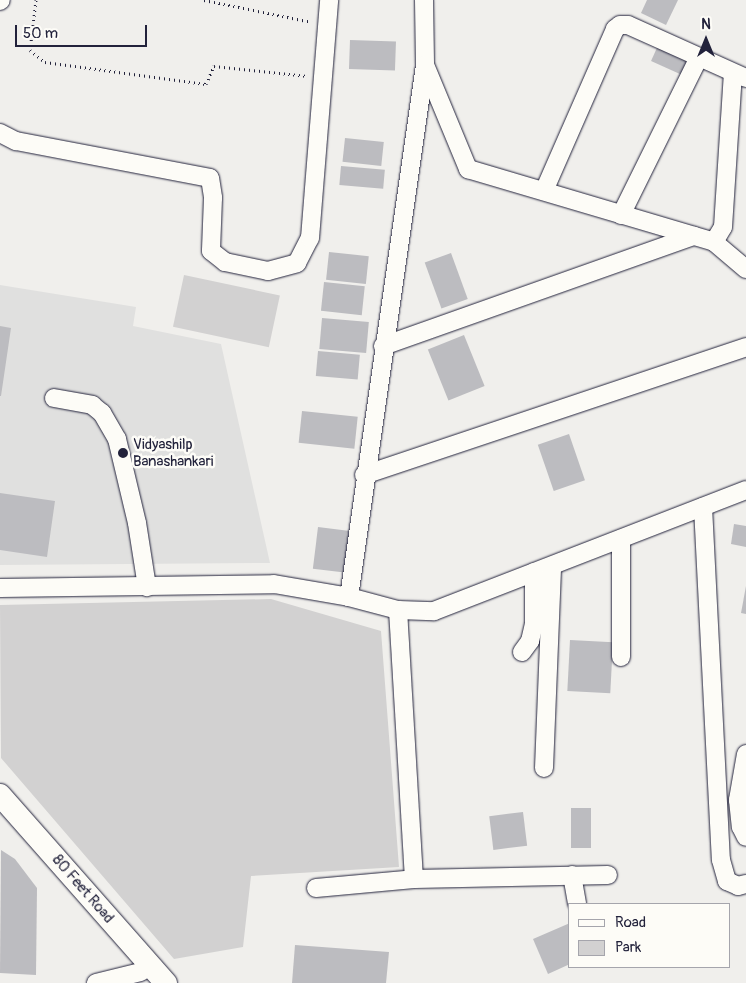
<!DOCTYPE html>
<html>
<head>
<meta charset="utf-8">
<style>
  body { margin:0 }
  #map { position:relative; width:746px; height:983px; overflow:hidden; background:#f0efec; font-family:Pangolin,sans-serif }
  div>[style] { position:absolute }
  .built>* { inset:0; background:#e0e0df }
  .green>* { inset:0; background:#d2d1d1; transform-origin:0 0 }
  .building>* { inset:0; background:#bcbcc0; transform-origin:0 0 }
  .path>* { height:3px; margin-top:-1.5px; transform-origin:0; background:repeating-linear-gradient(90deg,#22223b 0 1px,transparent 0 5px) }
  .roads { filter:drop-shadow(0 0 1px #22223b) drop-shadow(0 0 1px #22223b) }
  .minor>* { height:18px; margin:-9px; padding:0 9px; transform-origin:9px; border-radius:9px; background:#fdfcf7 }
  .major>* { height:22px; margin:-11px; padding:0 11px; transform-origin:11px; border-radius:11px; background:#fdfcf7 }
  .dots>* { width:14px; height:14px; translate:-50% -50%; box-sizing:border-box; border:2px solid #fdfcf7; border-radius:50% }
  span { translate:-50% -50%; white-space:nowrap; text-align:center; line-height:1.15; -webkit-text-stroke:5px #fdfcf7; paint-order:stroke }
  .poi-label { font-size:15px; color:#22223b }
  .left { translate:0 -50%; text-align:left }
  .street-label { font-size:15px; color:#22223b }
  .legend { position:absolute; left:568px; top:903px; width:162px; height:65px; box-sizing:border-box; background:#fdfcf7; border:1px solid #a5a5ac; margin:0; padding:6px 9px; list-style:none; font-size:15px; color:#22223b }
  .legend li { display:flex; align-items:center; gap:10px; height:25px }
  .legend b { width:25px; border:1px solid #a5a5ac }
  .north { position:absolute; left:681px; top:15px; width:50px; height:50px; -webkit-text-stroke:4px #fdfcf7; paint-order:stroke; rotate:0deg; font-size:14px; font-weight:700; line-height:20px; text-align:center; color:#22223b }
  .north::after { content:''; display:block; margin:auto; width:18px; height:22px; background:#22223b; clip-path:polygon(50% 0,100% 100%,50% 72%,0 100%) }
  .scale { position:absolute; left:15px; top:25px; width:132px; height:22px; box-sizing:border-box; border:2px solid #22223b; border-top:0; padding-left:6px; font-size:15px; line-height:18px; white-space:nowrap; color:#22223b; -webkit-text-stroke:4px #fdfcf7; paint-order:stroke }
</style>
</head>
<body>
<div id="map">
  <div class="built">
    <i style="clip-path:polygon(0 285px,136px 307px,133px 326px,221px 344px,270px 563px,0 565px)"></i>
  </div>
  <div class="green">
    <i style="left:184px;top:275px;width:98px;height:53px;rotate:12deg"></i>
    <i style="clip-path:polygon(271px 599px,381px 631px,399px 867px,251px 876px,243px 947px,174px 959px,1px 758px,0 605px)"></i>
  </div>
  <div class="building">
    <i style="clip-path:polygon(647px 0,678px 0,666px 25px,641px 13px)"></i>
    <i style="left:350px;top:40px;width:46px;height:29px;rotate:2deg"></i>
    <i style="left:660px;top:41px;width:34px;height:22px;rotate:24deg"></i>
    <i style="left:345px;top:138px;width:39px;height:24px;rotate:6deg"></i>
    <i style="left:341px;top:166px;width:44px;height:19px;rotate:5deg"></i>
    <i style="left:329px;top:252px;width:40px;height:28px;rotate:6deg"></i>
    <i style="left:451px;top:253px;width:49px;height:28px;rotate:70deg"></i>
    <i style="left:324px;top:282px;width:41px;height:29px;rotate:6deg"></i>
    <i style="left:322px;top:318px;width:47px;height:31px;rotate:5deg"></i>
    <i style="clip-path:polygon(0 326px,11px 328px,1px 396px,0 396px)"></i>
    <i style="left:464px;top:335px;width:55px;height:39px;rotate:68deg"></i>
    <i style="left:318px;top:351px;width:42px;height:25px;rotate:5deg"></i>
    <i style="left:302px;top:411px;width:56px;height:32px;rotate:6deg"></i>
    <i style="left:569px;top:434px;width:49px;height:33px;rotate:71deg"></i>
    <i style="clip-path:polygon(0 493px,55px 501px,47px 557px,0 550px)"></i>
    <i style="clip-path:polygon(734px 524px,746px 526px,746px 547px,731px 544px)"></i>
    <i style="left:318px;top:527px;width:34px;height:42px;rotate:7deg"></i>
    <i style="clip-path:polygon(746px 586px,746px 614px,741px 613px)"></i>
    <i style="left:570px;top:640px;width:43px;height:51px;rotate:3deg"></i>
    <i style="left:571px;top:808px;width:20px;height:40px"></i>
    <i style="left:523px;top:812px;width:34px;height:34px;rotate:83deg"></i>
    <i style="clip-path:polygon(1px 850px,15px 859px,37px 888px,36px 975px,0 973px)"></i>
    <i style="clip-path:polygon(570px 923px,570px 964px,548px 974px,533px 939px)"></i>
    <i style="clip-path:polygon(295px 945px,389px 952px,386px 983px,292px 983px)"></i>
  </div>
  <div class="path">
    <i style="left:36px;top:0;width:50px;rotate:96.8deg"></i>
    <i style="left:30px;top:50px;width:19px;rotate:39deg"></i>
    <i style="left:45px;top:62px;width:162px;rotate:7.8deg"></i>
    <i style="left:206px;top:84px;width:20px;rotate:-66deg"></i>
    <i style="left:214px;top:66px;width:94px;rotate:6.1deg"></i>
    <i style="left:204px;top:0;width:110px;rotate:11.5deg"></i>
  </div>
  <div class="roads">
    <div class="minor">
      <i style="left:424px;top:0;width:65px;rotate:89.1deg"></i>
      <i style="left:425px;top:65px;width:113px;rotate:67.5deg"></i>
      <i style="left:468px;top:169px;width:257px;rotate:16.5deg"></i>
      <i style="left:714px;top:242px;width:42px;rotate:40.2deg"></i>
      <i style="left:0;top:1px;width:1px;rotate:-45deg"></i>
      <i style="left:0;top:133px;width:18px;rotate:27deg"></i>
      <i style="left:16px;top:141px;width:197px;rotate:10.8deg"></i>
      <i style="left:210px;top:178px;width:20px;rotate:81deg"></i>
      <i style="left:213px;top:198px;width:53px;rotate:92.2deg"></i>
      <i style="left:211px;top:251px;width:18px;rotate:38deg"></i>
      <i style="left:225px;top:262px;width:44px;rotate:11.8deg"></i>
      <i style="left:268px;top:271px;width:30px;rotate:-15deg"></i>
      <i style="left:297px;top:263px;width:28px;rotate:-63deg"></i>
      <i style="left:310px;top:238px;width:239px;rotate:-85.4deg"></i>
      <i style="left:544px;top:191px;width:177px;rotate:-66.3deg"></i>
      <i style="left:615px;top:29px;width:6px;rotate:-39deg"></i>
      <i style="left:620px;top:25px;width:8px"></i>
      <i style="left:628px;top:25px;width:129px;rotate:24.2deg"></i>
      <i style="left:621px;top:215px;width:176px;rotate:-63.7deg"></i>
      <i style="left:714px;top:242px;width:17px;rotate:-59deg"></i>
      <i style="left:723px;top:227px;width:154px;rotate:-86.3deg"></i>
      <i style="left:383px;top:346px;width:330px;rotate:-19.5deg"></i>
      <i style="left:54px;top:398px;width:39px;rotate:10deg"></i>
      <i style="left:92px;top:405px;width:13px;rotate:39deg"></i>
      <i style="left:102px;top:413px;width:30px;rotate:60deg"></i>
      <i style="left:117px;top:439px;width:86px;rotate:76.6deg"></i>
      <i style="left:137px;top:523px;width:65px;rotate:81.1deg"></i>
      <i style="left:364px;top:475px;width:403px;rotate:-18.5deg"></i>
      <i style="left:703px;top:507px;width:353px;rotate:87.1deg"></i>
      <i style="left:721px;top:860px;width:22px;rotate:74deg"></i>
      <i style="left:727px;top:881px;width:12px;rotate:24deg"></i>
      <i style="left:738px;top:886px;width:8px;rotate:-14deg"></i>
      <i style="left:0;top:588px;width:274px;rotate:-0.8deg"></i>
      <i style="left:274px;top:584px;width:76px;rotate:9.8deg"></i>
      <i style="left:349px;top:597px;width:51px;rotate:14.9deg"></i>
      <i style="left:398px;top:610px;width:36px;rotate:2deg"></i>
      <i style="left:434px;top:611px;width:335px;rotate:-21.2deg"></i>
      <i style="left:349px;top:597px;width:537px;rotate:-81.87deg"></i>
      <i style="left:398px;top:610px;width:269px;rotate:86.6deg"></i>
      <i style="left:414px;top:879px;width:194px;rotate:-1.2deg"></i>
      <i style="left:522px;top:652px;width:14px;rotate:-54deg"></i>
      <i style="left:530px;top:641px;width:17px;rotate:-77deg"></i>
      <i style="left:534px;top:624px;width:52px;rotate:-90deg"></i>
      <i style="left:621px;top:657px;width:118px;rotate:-90deg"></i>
      <i style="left:746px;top:754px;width:47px;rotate:99.9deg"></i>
      <i style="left:738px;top:800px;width:27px;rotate:84deg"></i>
      <i style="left:741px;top:827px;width:11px;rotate:63deg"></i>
      <i style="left:544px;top:768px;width:202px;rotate:-87.7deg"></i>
      <i style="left:572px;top:875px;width:29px;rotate:80deg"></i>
      <i style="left:316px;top:888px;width:98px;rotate:-5.2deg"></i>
      <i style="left:96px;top:983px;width:46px;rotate:-13.7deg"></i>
    </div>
    <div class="major">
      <i style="left:0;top:795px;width:251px;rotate:48.6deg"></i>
    </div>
  </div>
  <div class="dots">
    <i style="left:123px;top:453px;background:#22223b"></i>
  </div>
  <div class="poi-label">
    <span class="left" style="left:133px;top:453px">Vidyashilp<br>Banashankari</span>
  </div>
  <div class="street-label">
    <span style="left:83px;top:889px;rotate:49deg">80 Feet Road</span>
  </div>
  <ul class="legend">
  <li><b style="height:6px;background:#fdfcf7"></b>Road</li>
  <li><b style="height:14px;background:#d2d1d1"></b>Park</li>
  </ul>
  <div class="north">N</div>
  <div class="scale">50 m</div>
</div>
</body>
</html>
